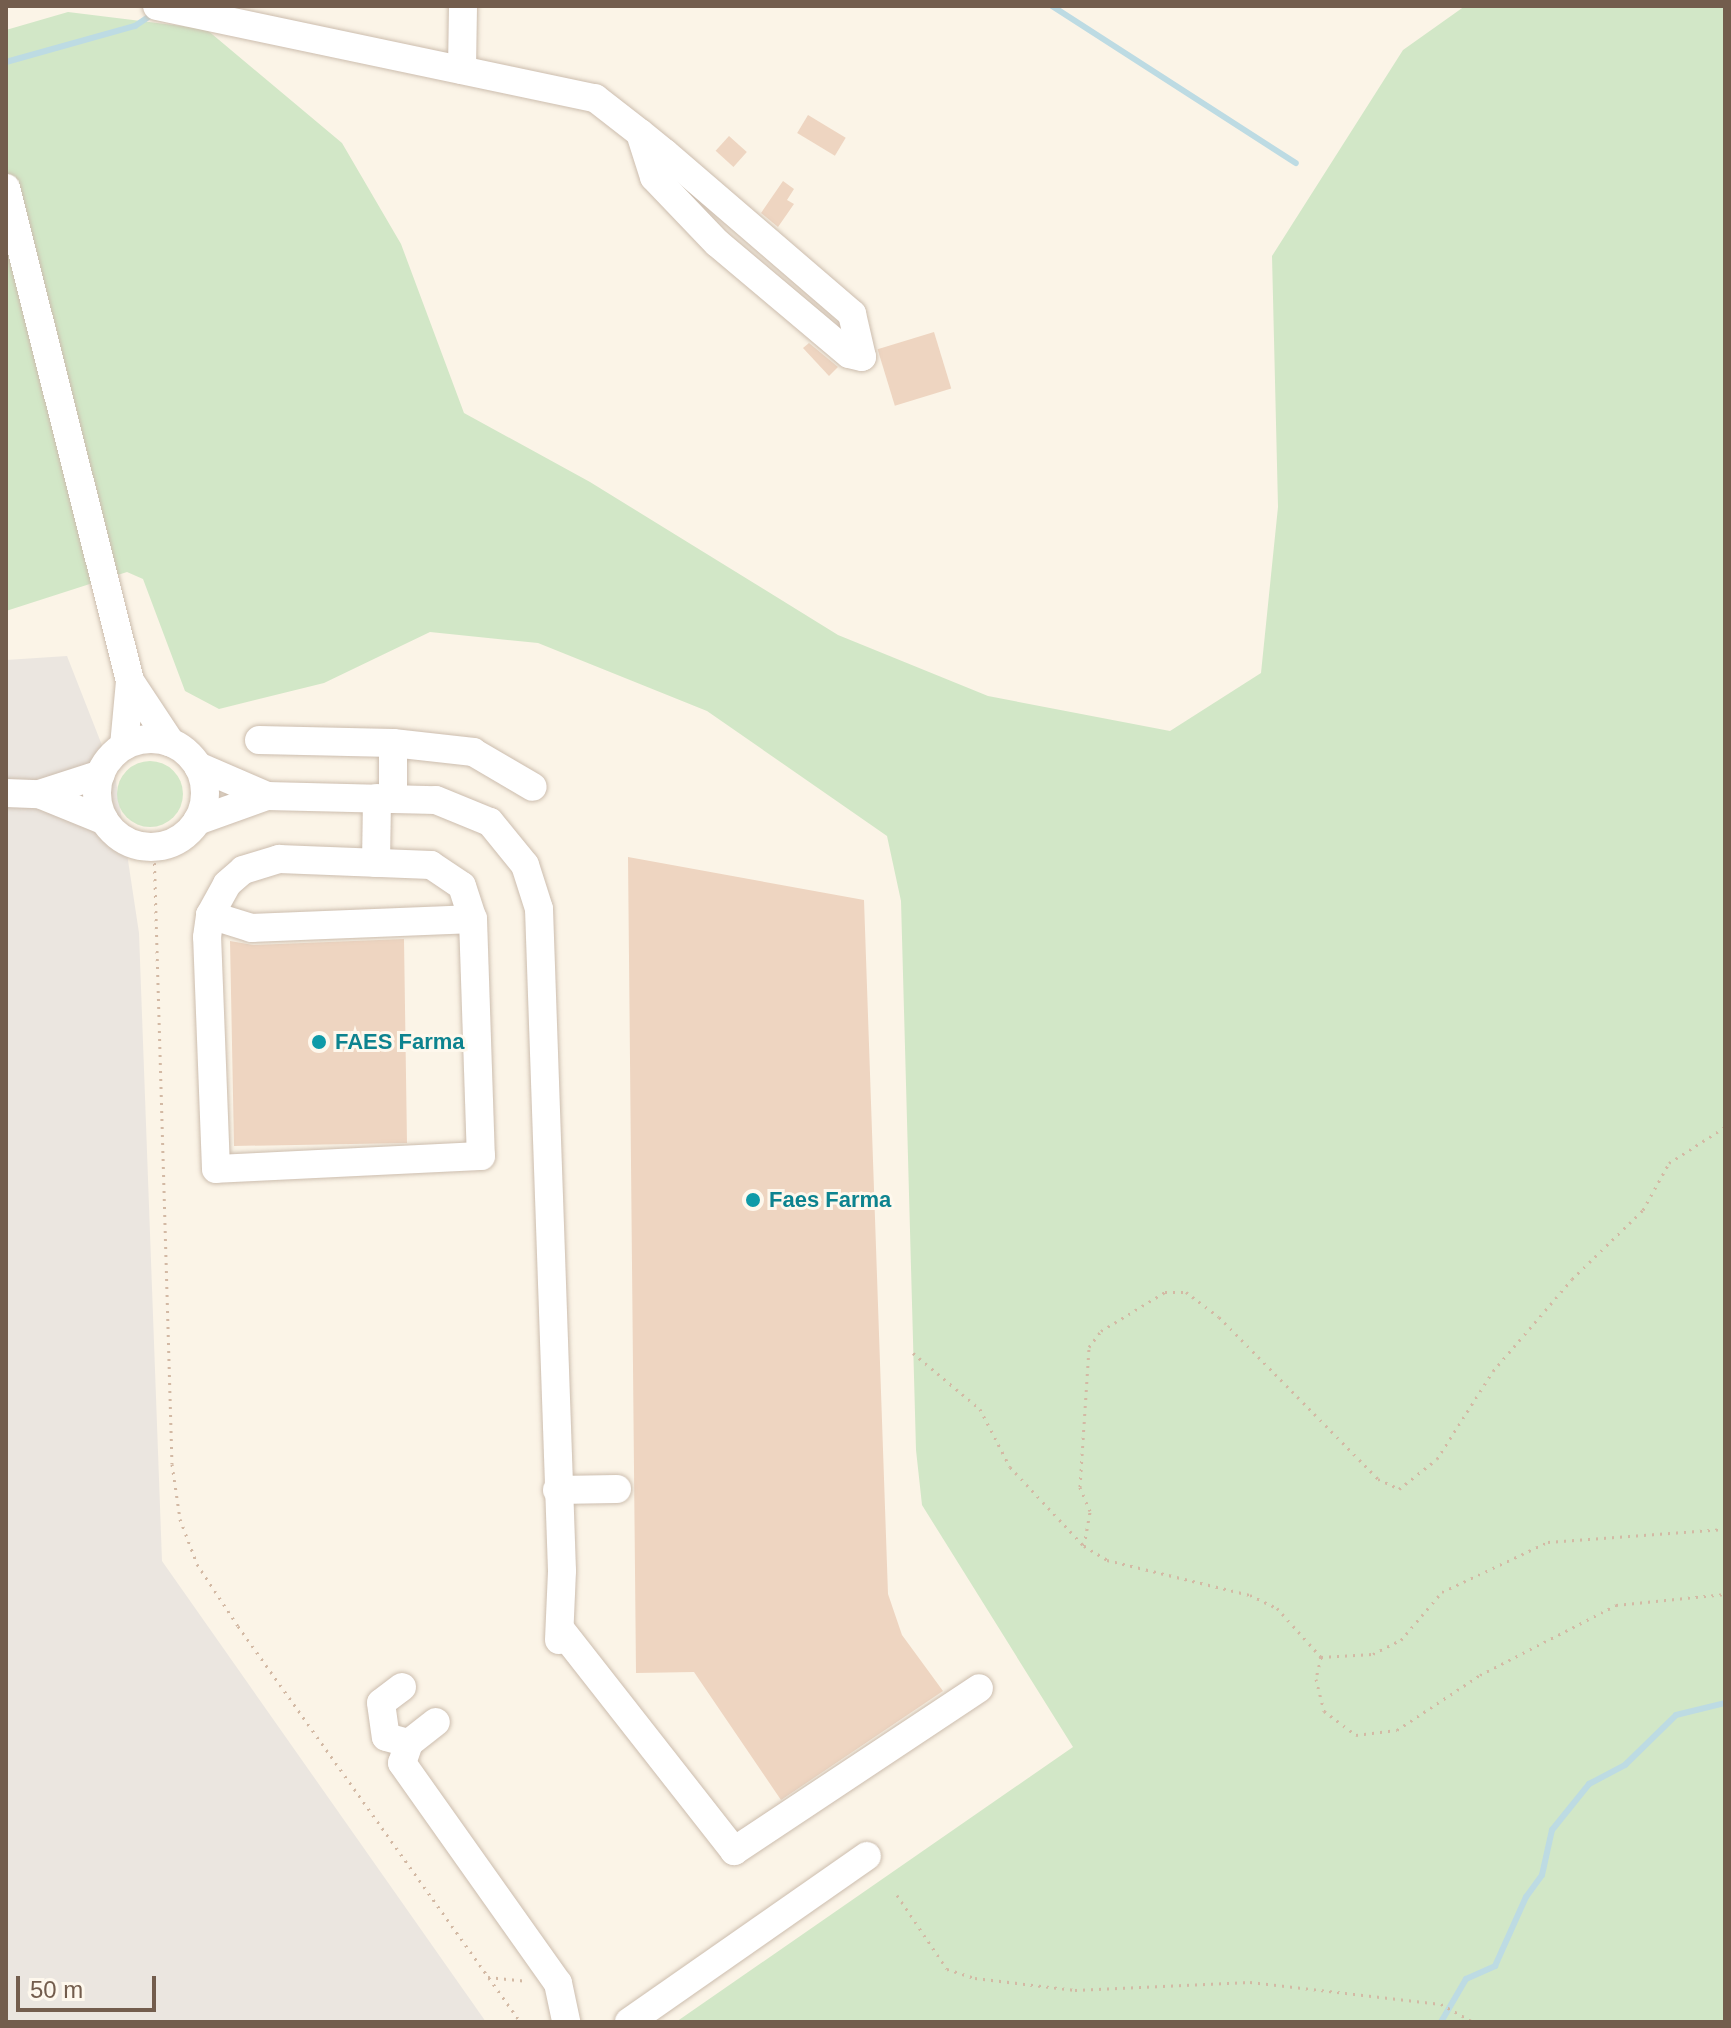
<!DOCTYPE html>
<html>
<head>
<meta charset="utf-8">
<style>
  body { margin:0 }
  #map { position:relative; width:1731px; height:2028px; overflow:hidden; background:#fbf4e7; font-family:Helvetica,sans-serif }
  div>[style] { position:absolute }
  .industrial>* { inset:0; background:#ebe6e0 }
  .green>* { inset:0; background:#d2e7c7 }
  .round { border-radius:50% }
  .stream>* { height:6px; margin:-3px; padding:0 3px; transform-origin:3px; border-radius:3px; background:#bddbe3 }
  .building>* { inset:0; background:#eed5c1; transform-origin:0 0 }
  .path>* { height:3px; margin-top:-1.5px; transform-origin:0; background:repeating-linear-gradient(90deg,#d3b9a4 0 2px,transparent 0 8px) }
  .roads { filter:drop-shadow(0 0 2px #ccbdae) drop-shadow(0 0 2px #ccbdae) }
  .minor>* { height:28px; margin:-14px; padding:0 14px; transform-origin:14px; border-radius:14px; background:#fff }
  .minor>.ring { margin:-14px; padding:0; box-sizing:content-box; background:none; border:28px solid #fff; border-radius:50% }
  .dots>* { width:22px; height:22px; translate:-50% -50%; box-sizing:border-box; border:4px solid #fef8ed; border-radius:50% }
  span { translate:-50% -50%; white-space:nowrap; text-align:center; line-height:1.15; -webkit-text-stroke:6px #fef8ed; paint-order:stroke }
  .culture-label { font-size:22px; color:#0d838f; font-weight:700 }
  .left { translate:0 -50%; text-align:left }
  .frame { position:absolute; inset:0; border:8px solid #735d4d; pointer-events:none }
  .scale { position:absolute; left:16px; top:1976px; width:140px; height:36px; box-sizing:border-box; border:4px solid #735d4d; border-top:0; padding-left:10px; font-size:24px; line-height:28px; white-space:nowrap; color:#735d4d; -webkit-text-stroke:6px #fef8ed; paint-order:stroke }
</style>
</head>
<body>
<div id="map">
  <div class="industrial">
    <i style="clip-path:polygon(67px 656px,116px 781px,139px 933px,162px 1561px,486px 2022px,6px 2022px,6px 660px)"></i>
  </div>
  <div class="green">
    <i style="clip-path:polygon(1465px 6px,1725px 6px,1725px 2022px,676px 2022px,1073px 1747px,922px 1505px,916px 1450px,901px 901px,887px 836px,707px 711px,538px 643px,430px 632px,324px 683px,219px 709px,185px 691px,143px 579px,127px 572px,6px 611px,6px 30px,68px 12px,206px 29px,342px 143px,401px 244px,464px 413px,590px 482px,838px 635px,988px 696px,1170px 731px,1261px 673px,1278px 507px,1272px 256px,1403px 50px)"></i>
    <i class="round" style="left:117px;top:761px;width:66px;height:66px"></i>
  </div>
  <div class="stream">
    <i style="left:1052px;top:6px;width:290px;rotate:32.8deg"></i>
    <i style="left:6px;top:62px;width:134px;rotate:-15.6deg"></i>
    <i style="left:135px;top:26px;width:22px;rotate:-34deg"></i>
    <i style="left:1441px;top:2022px;width:50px;rotate:-59.8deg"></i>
    <i style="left:1466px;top:1979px;width:32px;rotate:-24deg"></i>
    <i style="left:1495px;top:1966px;width:76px;rotate:-65.8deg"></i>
    <i style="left:1526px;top:1897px;width:27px;rotate:-54deg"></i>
    <i style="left:1542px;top:1875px;width:46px;rotate:-77.5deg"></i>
    <i style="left:1552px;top:1830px;width:59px;rotate:-51.2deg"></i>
    <i style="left:1589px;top:1784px;width:41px;rotate:-27.8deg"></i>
    <i style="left:1625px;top:1765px;width:71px;rotate:-44.4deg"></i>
    <i style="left:1676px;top:1715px;width:50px;rotate:-13.8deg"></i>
  </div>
  <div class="building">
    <i style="left:808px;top:115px;width:44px;height:21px;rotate:31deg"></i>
    <i style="left:729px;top:136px;width:24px;height:20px;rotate:42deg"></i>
    <i style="clip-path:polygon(783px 181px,794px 189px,787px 200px,794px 204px,778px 227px,761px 213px)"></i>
    <i style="left:934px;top:332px;width:59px;height:59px;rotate:73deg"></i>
    <i style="clip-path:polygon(809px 343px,838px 367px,829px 376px,803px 348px)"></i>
    <i style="clip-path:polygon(628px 857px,864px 900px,888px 1594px,902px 1635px,943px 1691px,781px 1800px,694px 1672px,636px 1673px)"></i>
    <i style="clip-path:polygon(404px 939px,407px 1143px,234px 1146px,230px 941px,253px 945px)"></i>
  </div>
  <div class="path">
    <i style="left:154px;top:847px;width:617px;rotate:88.33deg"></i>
    <i style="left:172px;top:1464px;width:56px;rotate:81.7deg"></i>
    <i style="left:180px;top:1519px;width:48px;rotate:69.3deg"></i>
    <i style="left:197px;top:1564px;width:74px;rotate:56.5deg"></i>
    <i style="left:238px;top:1626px;width:486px;rotate:54.5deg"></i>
    <i style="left:913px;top:1353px;width:87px;rotate:39.9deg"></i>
    <i style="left:980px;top:1409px;width:65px;rotate:62.7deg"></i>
    <i style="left:1010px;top:1467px;width:108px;rotate:46.9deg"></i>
    <i style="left:1084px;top:1546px;width:27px;rotate:31deg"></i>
    <i style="left:1107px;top:1560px;width:147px;rotate:13.8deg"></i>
    <i style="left:1250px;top:1595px;width:30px;rotate:26deg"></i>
    <i style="left:1277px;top:1608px;width:66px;rotate:48.1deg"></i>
    <i style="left:1321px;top:1657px;width:23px;rotate:103deg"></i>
    <i style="left:1316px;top:1679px;width:33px;rotate:76deg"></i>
    <i style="left:1324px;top:1711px;width:40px;rotate:37deg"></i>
    <i style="left:1356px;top:1735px;width:41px;rotate:-7deg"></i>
    <i style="left:1397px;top:1730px;width:100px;rotate:-33.5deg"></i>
    <i style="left:1480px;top:1675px;width:153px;rotate:-27.2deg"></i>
    <i style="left:1616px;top:1605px;width:110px;rotate:-5.8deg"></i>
    <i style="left:1084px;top:1546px;width:36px;rotate:-80deg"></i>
    <i style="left:1090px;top:1511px;width:26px;rotate:-113deg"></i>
    <i style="left:1080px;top:1487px;width:140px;rotate:-86.3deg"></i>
    <i style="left:1089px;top:1347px;width:20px;rotate:-53deg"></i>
    <i style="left:1101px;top:1331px;width:75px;rotate:-31.4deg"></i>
    <i style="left:1165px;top:1292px;width:21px"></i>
    <i style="left:1186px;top:1292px;width:41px;rotate:37.1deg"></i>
    <i style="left:1219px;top:1317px;width:227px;rotate:45.5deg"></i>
    <i style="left:1378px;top:1479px;width:23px;rotate:25deg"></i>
    <i style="left:1399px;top:1489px;width:48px;rotate:-38.3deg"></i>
    <i style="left:1437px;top:1459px;width:104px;rotate:-57.5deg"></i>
    <i style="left:1493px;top:1371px;width:121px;rotate:-49.3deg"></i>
    <i style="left:1572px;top:1279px;width:99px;rotate:-44.2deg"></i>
    <i style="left:1643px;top:1210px;width:54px;rotate:-61deg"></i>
    <i style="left:1669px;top:1163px;width:67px;rotate:-32.7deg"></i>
    <i style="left:1321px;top:1657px;width:52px;rotate:-3.3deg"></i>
    <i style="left:1373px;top:1654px;width:31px;rotate:-27deg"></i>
    <i style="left:1401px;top:1640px;width:63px;rotate:-49.5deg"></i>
    <i style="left:1442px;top:1592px;width:117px;rotate:-25.3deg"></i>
    <i style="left:1548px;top:1542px;width:177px;rotate:-4.2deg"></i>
    <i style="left:897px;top:1895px;width:89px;rotate:56deg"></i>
    <i style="left:947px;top:1969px;width:29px;rotate:18deg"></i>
    <i style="left:975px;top:1978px;width:101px;rotate:6.8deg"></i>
    <i style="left:1075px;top:1990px;width:175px;rotate:-2.6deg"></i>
    <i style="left:1250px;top:1982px;width:192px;rotate:6.6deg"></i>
    <i style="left:1441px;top:2004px;width:37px;rotate:29deg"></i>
    <i style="left:488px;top:1977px;width:40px;rotate:5.7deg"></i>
  </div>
  <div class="roads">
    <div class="minor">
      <i style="left:157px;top:6px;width:448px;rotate:11.9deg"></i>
      <i style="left:595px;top:98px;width:57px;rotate:37.9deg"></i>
      <i style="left:640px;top:133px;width:32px;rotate:39deg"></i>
      <i style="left:665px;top:153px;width:247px;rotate:40.7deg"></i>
      <i style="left:852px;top:314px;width:44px;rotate:76.9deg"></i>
      <i style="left:862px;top:357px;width:13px;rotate:-167deg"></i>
      <i style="left:849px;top:354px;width:172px;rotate:-139.9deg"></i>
      <i style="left:717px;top:243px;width:91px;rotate:-133.7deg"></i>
      <i style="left:654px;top:177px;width:46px;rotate:-107.7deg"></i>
      <i style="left:462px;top:70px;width:64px;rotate:-89.1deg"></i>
      <i style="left:6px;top:188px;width:508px;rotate:75.88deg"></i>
      <i style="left:130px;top:681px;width:74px;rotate:56.5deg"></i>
      <i class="ring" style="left:97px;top:739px;width:80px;height:80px"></i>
      <i style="left:259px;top:740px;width:134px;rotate:1.3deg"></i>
      <i style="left:124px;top:746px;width:65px;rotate:-84.7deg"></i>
      <i style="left:198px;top:766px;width:75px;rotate:23.5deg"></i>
      <i style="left:6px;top:793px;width:33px;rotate:2deg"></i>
      <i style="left:39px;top:794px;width:65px;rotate:-17.9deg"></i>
      <i style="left:39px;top:794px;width:71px;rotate:22.2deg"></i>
      <i style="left:393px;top:799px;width:56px;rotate:-90deg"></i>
      <i style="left:393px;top:743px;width:81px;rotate:6.4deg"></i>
      <i style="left:473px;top:752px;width:69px;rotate:30.3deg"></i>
      <i style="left:197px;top:821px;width:74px;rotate:-19.7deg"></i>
      <i style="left:267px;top:796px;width:169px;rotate:1.4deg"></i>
      <i style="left:436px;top:800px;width:58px;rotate:22.2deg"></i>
      <i style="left:490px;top:822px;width:55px;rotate:50.9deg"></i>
      <i style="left:525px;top:865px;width:46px;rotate:72.3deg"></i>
      <i style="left:539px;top:909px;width:662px;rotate:88.01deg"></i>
      <i style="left:562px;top:1571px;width:69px;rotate:92.5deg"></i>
      <i style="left:279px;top:859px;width:152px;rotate:2.3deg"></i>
      <i style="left:431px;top:865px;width:37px;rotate:34deg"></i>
      <i style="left:462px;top:886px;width:35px;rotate:72deg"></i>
      <i style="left:473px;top:919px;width:237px;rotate:88.1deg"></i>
      <i style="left:481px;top:1156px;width:265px;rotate:177.2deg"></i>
      <i style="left:216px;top:1169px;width:232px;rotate:-92.2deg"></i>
      <i style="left:207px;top:937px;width:22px;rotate:-82deg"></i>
      <i style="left:210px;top:915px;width:35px;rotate:-61deg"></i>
      <i style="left:227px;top:884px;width:21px;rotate:-41deg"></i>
      <i style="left:243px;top:870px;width:38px;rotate:-17deg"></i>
      <i style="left:376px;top:863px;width:65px;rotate:-89.1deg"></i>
      <i style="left:210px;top:915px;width:44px;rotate:17.2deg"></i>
      <i style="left:252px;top:928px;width:221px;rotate:-2.3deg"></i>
      <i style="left:557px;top:1490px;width:60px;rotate:-1deg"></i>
      <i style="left:561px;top:1630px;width:281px;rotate:51.9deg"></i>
      <i style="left:734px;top:1851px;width:294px;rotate:-33.6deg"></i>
      <i style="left:402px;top:1687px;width:26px;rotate:143deg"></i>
      <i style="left:381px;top:1703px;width:34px;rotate:82deg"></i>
      <i style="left:386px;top:1737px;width:24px;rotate:15deg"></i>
      <i style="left:409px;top:1743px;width:21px;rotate:109deg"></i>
      <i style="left:402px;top:1763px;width:270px;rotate:54.7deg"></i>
      <i style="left:558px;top:1983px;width:40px;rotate:78deg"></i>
      <i style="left:409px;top:1743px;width:34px;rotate:-38deg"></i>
      <i style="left:629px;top:2022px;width:290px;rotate:-34.9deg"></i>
    </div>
  </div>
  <div class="dots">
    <i style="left:319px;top:1042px;background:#0f9aa8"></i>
    <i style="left:753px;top:1200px;background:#0f9aa8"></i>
  </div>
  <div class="culture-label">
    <span class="left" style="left:335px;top:1042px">FAES Farma</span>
    <span class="left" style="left:769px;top:1200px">Faes Farma</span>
  </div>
  <div class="frame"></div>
  <div class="scale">50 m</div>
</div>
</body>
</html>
